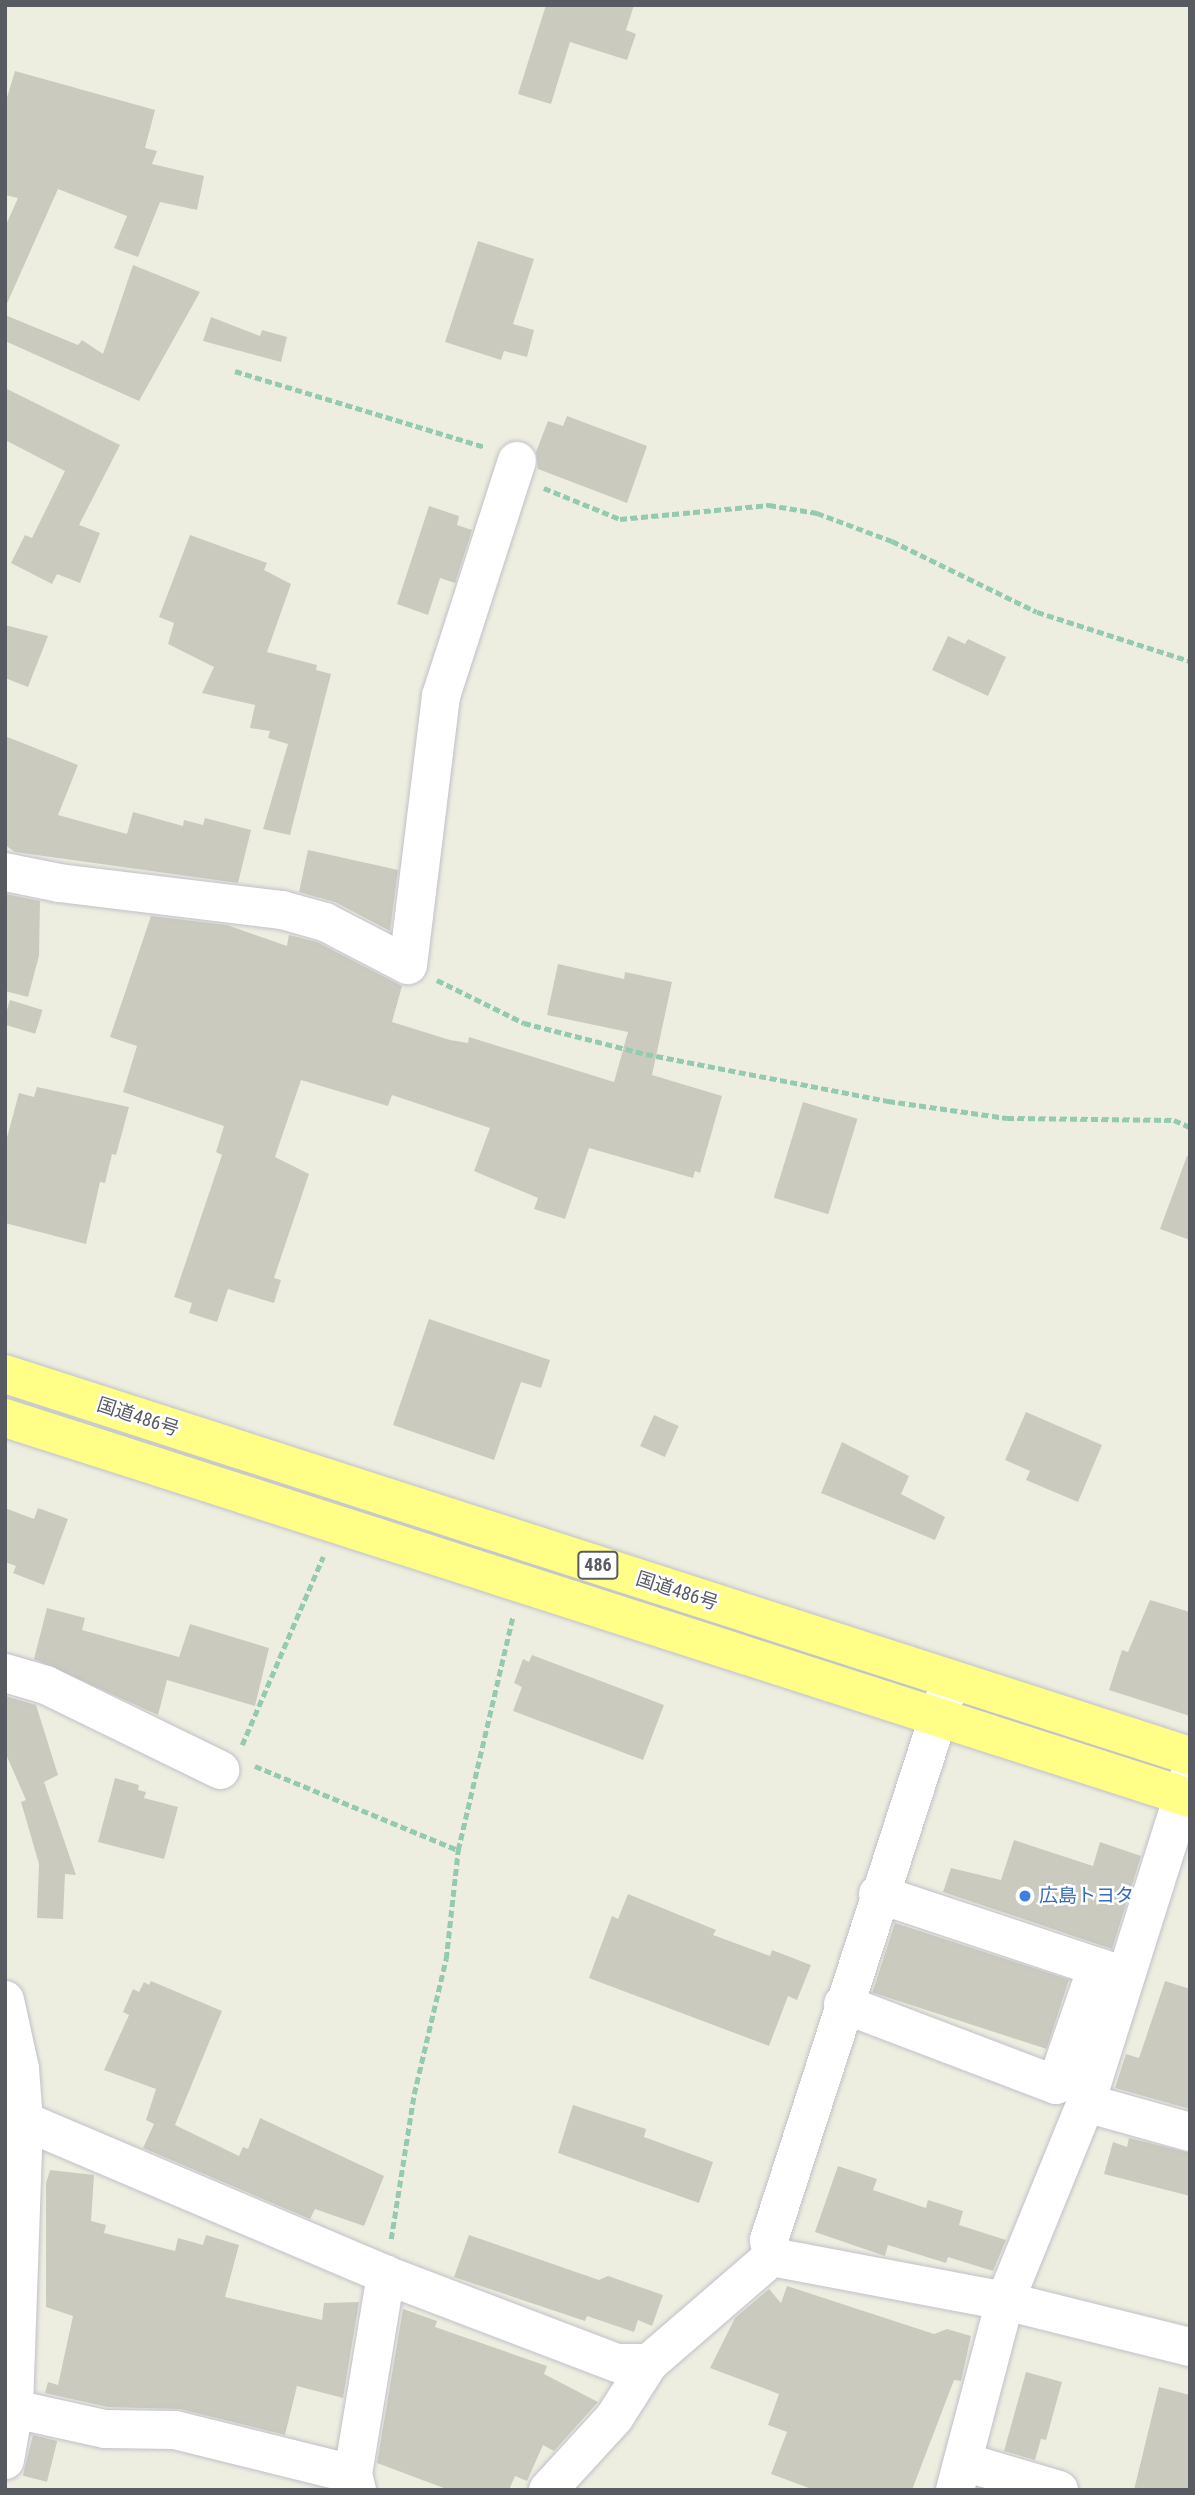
<!DOCTYPE html>
<html>
<head>
<meta charset="utf-8">
<style>
  body { margin:0 }
  #map { position:relative; width:1195px; height:2495px; overflow:hidden; background:#eeeee0; font-family:"Roboto Condensed","Noto Sans JP",sans-serif }
  div>[style] { position:absolute }
  .building>* { inset:0; background:#cbcabf; transform-origin:0 0 }
  .path>* { height:4.5px; margin-top:-2.25px; transform-origin:0; background:repeating-linear-gradient(90deg,#93cab0 0 7px,transparent 0 10.5px) }
  .roads { filter:drop-shadow(0 0 2px #c0c1c9) drop-shadow(0 0 2px #c0c1c9) }
  .minor>* { height:38px; margin:-19px; padding:0 19px; transform-origin:19px; border-radius:19px; background:#fff }
  .highway>* { height:38px; margin:-19px; padding:0 19px; transform-origin:19px; border-radius:19px; background:#ffff87 }
  .dots>* { width:19px; height:19px; translate:-50% -50%; box-sizing:border-box; border:4px solid #fff; border-radius:50% }
  span { translate:-50% -50%; white-space:nowrap; text-align:center; line-height:1.15; -webkit-text-stroke:5px #fff; paint-order:stroke }
  .shield-label span { padding:2px 5px; background:#fff; border:2px solid; border-radius:5px; -webkit-text-stroke-width:0 }
  .shield-label { font-size:18px; color:#595b63; font-weight:700 }
  .street-label { font-size:19px; color:#595b63 }
  .shop-label { font-size:19px; color:#366cbe }
  .left { translate:0 -50%; text-align:left }
  .frame { position:absolute; inset:0; border:7px solid #595b63; pointer-events:none }
</style>
</head>
<body>
<div id="map">
  <div class="building">
    <i style="clip-path:polygon(546px 5px,634px 5px,626px 30px,636px 34px,627px 60px,570px 42px,551px 104px,518px 94px)"></i>
    <i style="clip-path:polygon(15px 71px,155px 110px,145px 148px,157px 151px,152px 164px,204px 176px,197px 210px,160px 202px,138px 257px,114px 248px,127px 216px,58px 189px,5px 308px,5px 227px,18px 198px,5px 195px,5px 104px)"></i>
    <i style="clip-path:polygon(478px 241px,534px 259px,513px 324px,534px 330px,527px 357px,504px 351px,501px 360px,445px 342px)"></i>
    <i style="clip-path:polygon(133px 265px,200px 292px,139px 401px,5px 341px,5px 315px,78px 345px,82px 340px,103px 354px)"></i>
    <i style="clip-path:polygon(211px 317px,260px 336px,262px 330px,287px 337px,281px 362px,203px 341px)"></i>
    <i style="clip-path:polygon(5px 388px,120px 445px,79px 525px,100px 533px,80px 583px,57px 574px,52px 584px,11px 563px,25px 535px,32px 538px,65px 471px,5px 440px)"></i>
    <i style="clip-path:polygon(567px 416px,647px 446px,627px 503px,538px 469px,536px 452px,548px 421px,563px 426px)"></i>
    <i style="clip-path:polygon(429px 506px,459px 516px,457px 525px,472px 530px,455px 583px,440px 578px,428px 615px,397px 604px)"></i>
    <i style="clip-path:polygon(190px 535px,267px 563px,264px 570px,291px 584px,267px 652px,317px 665px,316px 670px,331px 674px,290px 835px,263px 829px,288px 744px,268px 738px,270px 731px,250px 728px,255px 705px,202px 693px,214px 667px,168px 644px,174px 623px,159px 617px)"></i>
    <i style="clip-path:polygon(5px 625px,48px 636px,28px 687px,5px 678px)"></i>
    <i style="clip-path:polygon(948px 636px,965px 644px,968px 639px,1006px 657px,988px 696px,932px 670px)"></i>
    <i style="clip-path:polygon(5px 736px,78px 765px,58px 815px,127px 834px,133px 812px,183px 826px,184px 820px,203px 825px,205px 818px,251px 830px,238px 883px,15px 852px,5px 845px)"></i>
    <i style="clip-path:polygon(308px 850px,398px 870px,390px 931px,335px 902px,299px 892px)"></i>
    <i style="clip-path:polygon(5px 894px,40px 901px,39px 956px,28px 997px,5px 991px)"></i>
    <i style="clip-path:polygon(151px 916px,227px 925px,287px 946px,289px 935px,317px 942px,402px 986px,392px 1022px,450px 1040px,468px 1043px,469px 1037px,614px 1082px,628px 1032px,547px 1015px,558px 964px,624px 979px,625px 972px,672px 982px,652px 1075px,722px 1096px,700px 1173px,695px 1171px,693px 1178px,589px 1148px,565px 1219px,534px 1209px,538px 1198px,474px 1171px,490px 1128px,392px 1095px,388px 1106px,301px 1080px,275px 1157px,309px 1174px,274px 1278px,281px 1280px,274px 1303px,228px 1289px,217px 1322px,189px 1313px,192px 1303px,174px 1297px,222px 1155px,216px 1152px,224px 1126px,123px 1092px,137px 1046px,110px 1037px)"></i>
    <i style="left:10px;top:1000px;width:34px;height:25px;rotate:17deg"></i>
    <i style="clip-path:polygon(37px 1087px,129px 1107px,116px 1155px,112px 1154px,105px 1183px,100px 1182px,86px 1244px,5px 1223px,5px 1145px,19px 1093px,34px 1097px)"></i>
    <i style="left:803px;top:1102px;width:57px;height:100px;rotate:17deg"></i>
    <i style="clip-path:polygon(1187px 1156px,1190px 1156px,1190px 1240px,1160px 1229px)"></i>
    <i style="clip-path:polygon(429px 1319px,550px 1360px,541px 1388px,521px 1382px,494px 1460px,393px 1425px)"></i>
    <i style="clip-path:polygon(1026px 1412px,1102px 1445px,1078px 1502px,1026px 1480px,1030px 1471px,1005px 1460px)"></i>
    <i style="left:654px;top:1415px;width:27px;height:34px;rotate:24deg"></i>
    <i style="clip-path:polygon(842px 1442px,909px 1476px,901px 1494px,945px 1517px,935px 1540px,821px 1493px)"></i>
    <i style="clip-path:polygon(5px 1508px,34px 1519px,38px 1508px,68px 1519px,44px 1585px,13px 1573px,16px 1566px,5px 1562px)"></i>
    <i style="clip-path:polygon(1150px 1600px,1190px 1612px,1190px 1716px,1109px 1690px,1122px 1650px,1128px 1652px)"></i>
    <i style="clip-path:polygon(47px 1608px,85px 1618px,82px 1630px,179px 1657px,190px 1624px,269px 1648px,255px 1706px,167px 1680px,158px 1715px,34px 1659px)"></i>
    <i style="clip-path:polygon(532px 1655px,664px 1705px,643px 1760px,513px 1711px,522px 1687px,514px 1683px,523px 1659px,529px 1662px)"></i>
    <i style="clip-path:polygon(5px 1696px,36px 1705px,58px 1775px,44px 1782px,76px 1875px,65px 1874px,63px 1919px,37px 1918px,39px 1864px,21px 1802px,26px 1800px,5px 1752px)"></i>
    <i style="clip-path:polygon(115px 1778px,139px 1785px,138px 1790px,146px 1792px,144px 1798px,178px 1807px,164px 1859px,98px 1842px)"></i>
    <i style="clip-path:polygon(1014px 1840px,1093px 1866px,1100px 1842px,1141px 1856px,1112px 1949px,943px 1892px,951px 1868px,1001px 1880px)"></i>
    <i style="clip-path:polygon(628px 1894px,716px 1930px,713px 1935px,770px 1956px,772px 1950px,811px 1965px,797px 2000px,788px 1996px,769px 2046px,589px 1978px,612px 1916px,618px 1919px)"></i>
    <i style="left:895px;top:1923px;width:183px;height:73px;rotate:18deg"></i>
    <i style="clip-path:polygon(151px 1981px,222px 2011px,175px 2125px,239px 2156px,243px 2147px,248px 2149px,260px 2118px,384px 2176px,364px 2226px,315px 2209px,310px 2219px,143px 2148px,154px 2124px,146px 2120px,156px 2089px,104px 2070px,129px 2015px,123px 2012px,133px 1989px,139px 1992px,144px 1982px,149px 1985px)"></i>
    <i style="clip-path:polygon(1165px 1981px,1190px 1989px,1190px 2109px,1115px 2088px,1126px 2054px,1139px 2058px)"></i>
    <i style="clip-path:polygon(573px 2105px,646px 2129px,644px 2137px,713px 2162px,699px 2203px,558px 2153px)"></i>
    <i style="clip-path:polygon(1129px 2138px,1190px 2153px,1190px 2196px,1104px 2174px,1113px 2142px,1127px 2147px)"></i>
    <i style="clip-path:polygon(838px 2166px,877px 2179px,873px 2190px,926px 2208px,928px 2200px,963px 2211px,959px 2225px,1006px 2240px,993px 2271px,948px 2257px,946px 2263px,888px 2245px,885px 2256px,815px 2232px)"></i>
    <i style="clip-path:polygon(50px 2170px,94px 2175px,91px 2221px,106px 2225px,104px 2233px,175px 2251px,178px 2238px,203px 2245px,206px 2235px,239px 2245px,225px 2297px,322px 2320px,324px 2303px,359px 2302px,343px 2398px,297px 2386px,285px 2435px,180px 2409px,108px 2407px,45px 2393px,48px 2382px,58px 2385px,73px 2316px,46px 2307px,46px 2183px)"></i>
    <i style="clip-path:polygon(469px 2235px,599px 2280px,608px 2276px,663px 2295px,652px 2326px,638px 2320px,634px 2332px,587px 2316px,585px 2321px,454px 2277px)"></i>
    <i style="clip-path:polygon(787px 2286px,934px 2334px,947px 2329px,971px 2336px,961px 2381px,954px 2380px,912px 2490px,814px 2490px,771px 2474px,787px 2432px,768px 2425px,779px 2394px,710px 2368px,735px 2318px,769px 2289px,781px 2303px)"></i>
    <i style="clip-path:polygon(403px 2309px,437px 2321px,435px 2327px,547px 2366px,544px 2374px,598px 2402px,554px 2451px,543px 2445px,527px 2481px,515px 2476px,509px 2490px,449px 2490px,377px 2463px)"></i>
    <i style="clip-path:polygon(1026px 2372px,1062px 2382px,1046px 2440px,1041px 2439px,1035px 2460px,1004px 2451px)"></i>
    <i style="clip-path:polygon(1159px 2387px,1190px 2395px,1190px 2490px,1134px 2490px)"></i>
    <i style="left:33px;top:2435px;width:25px;height:42px;rotate:14deg"></i>
  </div>
  <div class="path">
    <i style="left:235px;top:371px;width:261px;rotate:16.9deg"></i>
    <i style="left:544px;top:488px;width:82px;rotate:22.2deg"></i>
    <i style="left:620px;top:519px;width:150px;rotate:-5.4deg"></i>
    <i style="left:769px;top:505px;width:49px;rotate:9.5deg"></i>
    <i style="left:817px;top:513px;width:80px;rotate:20.5deg"></i>
    <i style="left:892px;top:541px;width:161px;rotate:26.1deg"></i>
    <i style="left:1037px;top:612px;width:161px;rotate:17.8deg"></i>
    <i style="left:437px;top:980px;width:97px;rotate:26.3deg"></i>
    <i style="left:524px;top:1023px;width:126px;rotate:14.3deg"></i>
    <i style="left:646px;top:1054px;width:247px;rotate:11deg"></i>
    <i style="left:888px;top:1101px;width:120px;rotate:8.1deg"></i>
    <i style="left:1007px;top:1118px;width:167px;rotate:0.7deg"></i>
    <i style="left:1174px;top:1120px;width:17px;rotate:24deg"></i>
    <i style="left:242px;top:1745px;width:205px;rotate:-66.7deg"></i>
    <i style="left:255px;top:1766px;width:220px;rotate:22.5deg"></i>
    <i style="left:391px;top:2239px;width:147px;rotate:-81deg"></i>
    <i style="left:414px;top:2094px;width:139px;rotate:-76.7deg"></i>
    <i style="left:446px;top:1959px;width:110px;rotate:-83.7deg"></i>
    <i style="left:458px;top:1850px;width:240px;rotate:-76.8deg"></i>
  </div>
  <div class="roads">
    <div class="minor">
      <i style="left:5px;top:872px;width:55px;rotate:11.5deg"></i>
      <i style="left:59px;top:883px;width:225px;rotate:6.9deg"></i>
      <i style="left:282px;top:910px;width:45px;rotate:15.6deg"></i>
      <i style="left:325px;top:922px;width:93px;rotate:27.4deg"></i>
      <i style="left:408px;top:965px;width:271px;rotate:-83deg"></i>
      <i style="left:441px;top:696px;width:247px;rotate:-72.1deg"></i>
      <i style="left:5px;top:1673px;width:43px;rotate:16.3deg"></i>
      <i style="left:46px;top:1685px;width:194px;rotate:26deg"></i>
      <i style="left:878px;top:1894px;width:257px;rotate:18.4deg"></i>
      <i style="left:5px;top:2000px;width:71px;rotate:77.7deg"></i>
      <i style="left:20px;top:2069px;width:52px;rotate:85.6deg"></i>
      <i style="left:24px;top:2121px;width:288px;rotate:92deg"></i>
      <i style="left:14px;top:2409px;width:52px;rotate:100deg"></i>
      <i style="left:843px;top:2004px;width:228px;rotate:20.8deg"></i>
      <i style="left:1056px;top:2085px;width:125px;rotate:-70.8deg"></i>
      <i style="left:1086px;top:2103px;width:108px;rotate:15.6deg"></i>
      <i style="left:24px;top:2121px;width:393px;rotate:23deg"></i>
      <i style="left:386px;top:2275px;width:247px;rotate:20.9deg"></i>
      <i style="left:617px;top:2363px;width:32px"></i>
      <i style="left:649px;top:2363px;width:162px;rotate:-40.8deg"></i>
      <i style="left:772px;top:2257px;width:237px;rotate:10.7deg"></i>
      <i style="left:1005px;top:2301px;width:191px;rotate:14deg"></i>
      <i style="left:772px;top:2257px;width:17px;rotate:-100deg"></i>
      <i style="left:769px;top:2240px;width:584px;rotate:-72.06deg"></i>
      <i style="left:14px;top:2409px;width:93px;rotate:12.4deg"></i>
      <i style="left:105px;top:2429px;width:70px;rotate:0.8deg"></i>
      <i style="left:175px;top:2430px;width:183px;rotate:13.9deg"></i>
      <i style="left:964px;top:2462px;width:99px;rotate:16.4deg"></i>
      <i style="left:357px;top:2490px;width:16px;rotate:-104deg"></i>
      <i style="left:353px;top:2474px;width:202px;rotate:-80.6deg"></i>
      <i style="left:548px;top:2490px;width:98px;rotate:-47.5deg"></i>
      <i style="left:614px;top:2418px;width:65px;rotate:-57.5deg"></i>
      <i style="left:955px;top:2490px;width:196px;rotate:-75.2deg"></i>
      <i style="left:1005px;top:2301px;width:214px;rotate:-67.8deg"></i>
      <i style="left:1086px;top:2103px;width:345px;rotate:-72.5deg"></i>
    </div>
    <div class="highway">
      <i style="left:5px;top:1374px;width:1245px;rotate:17.87deg"></i>
      <i style="left:5px;top:1418px;width:1244px;rotate:17.78deg"></i>
    </div>
  </div>
  <div class="dots">
    <i style="left:1025px;top:1896px;background:#3f7fe0"></i>
  </div>
  <div class="shield-label">
    <span style="left:598px;top:1565px">486</span>
  </div>
  <div class="street-label">
    <span style="left:138px;top:1417px;rotate:18deg">国道486号</span>
    <span style="left:677px;top:1591px;rotate:18deg">国道486号</span>
  </div>
  <div class="shop-label">
    <span class="left" style="left:1039px;top:1896px">広島トヨタ</span>
  </div>
  <div class="frame"></div>
</div>
</body>
</html>
